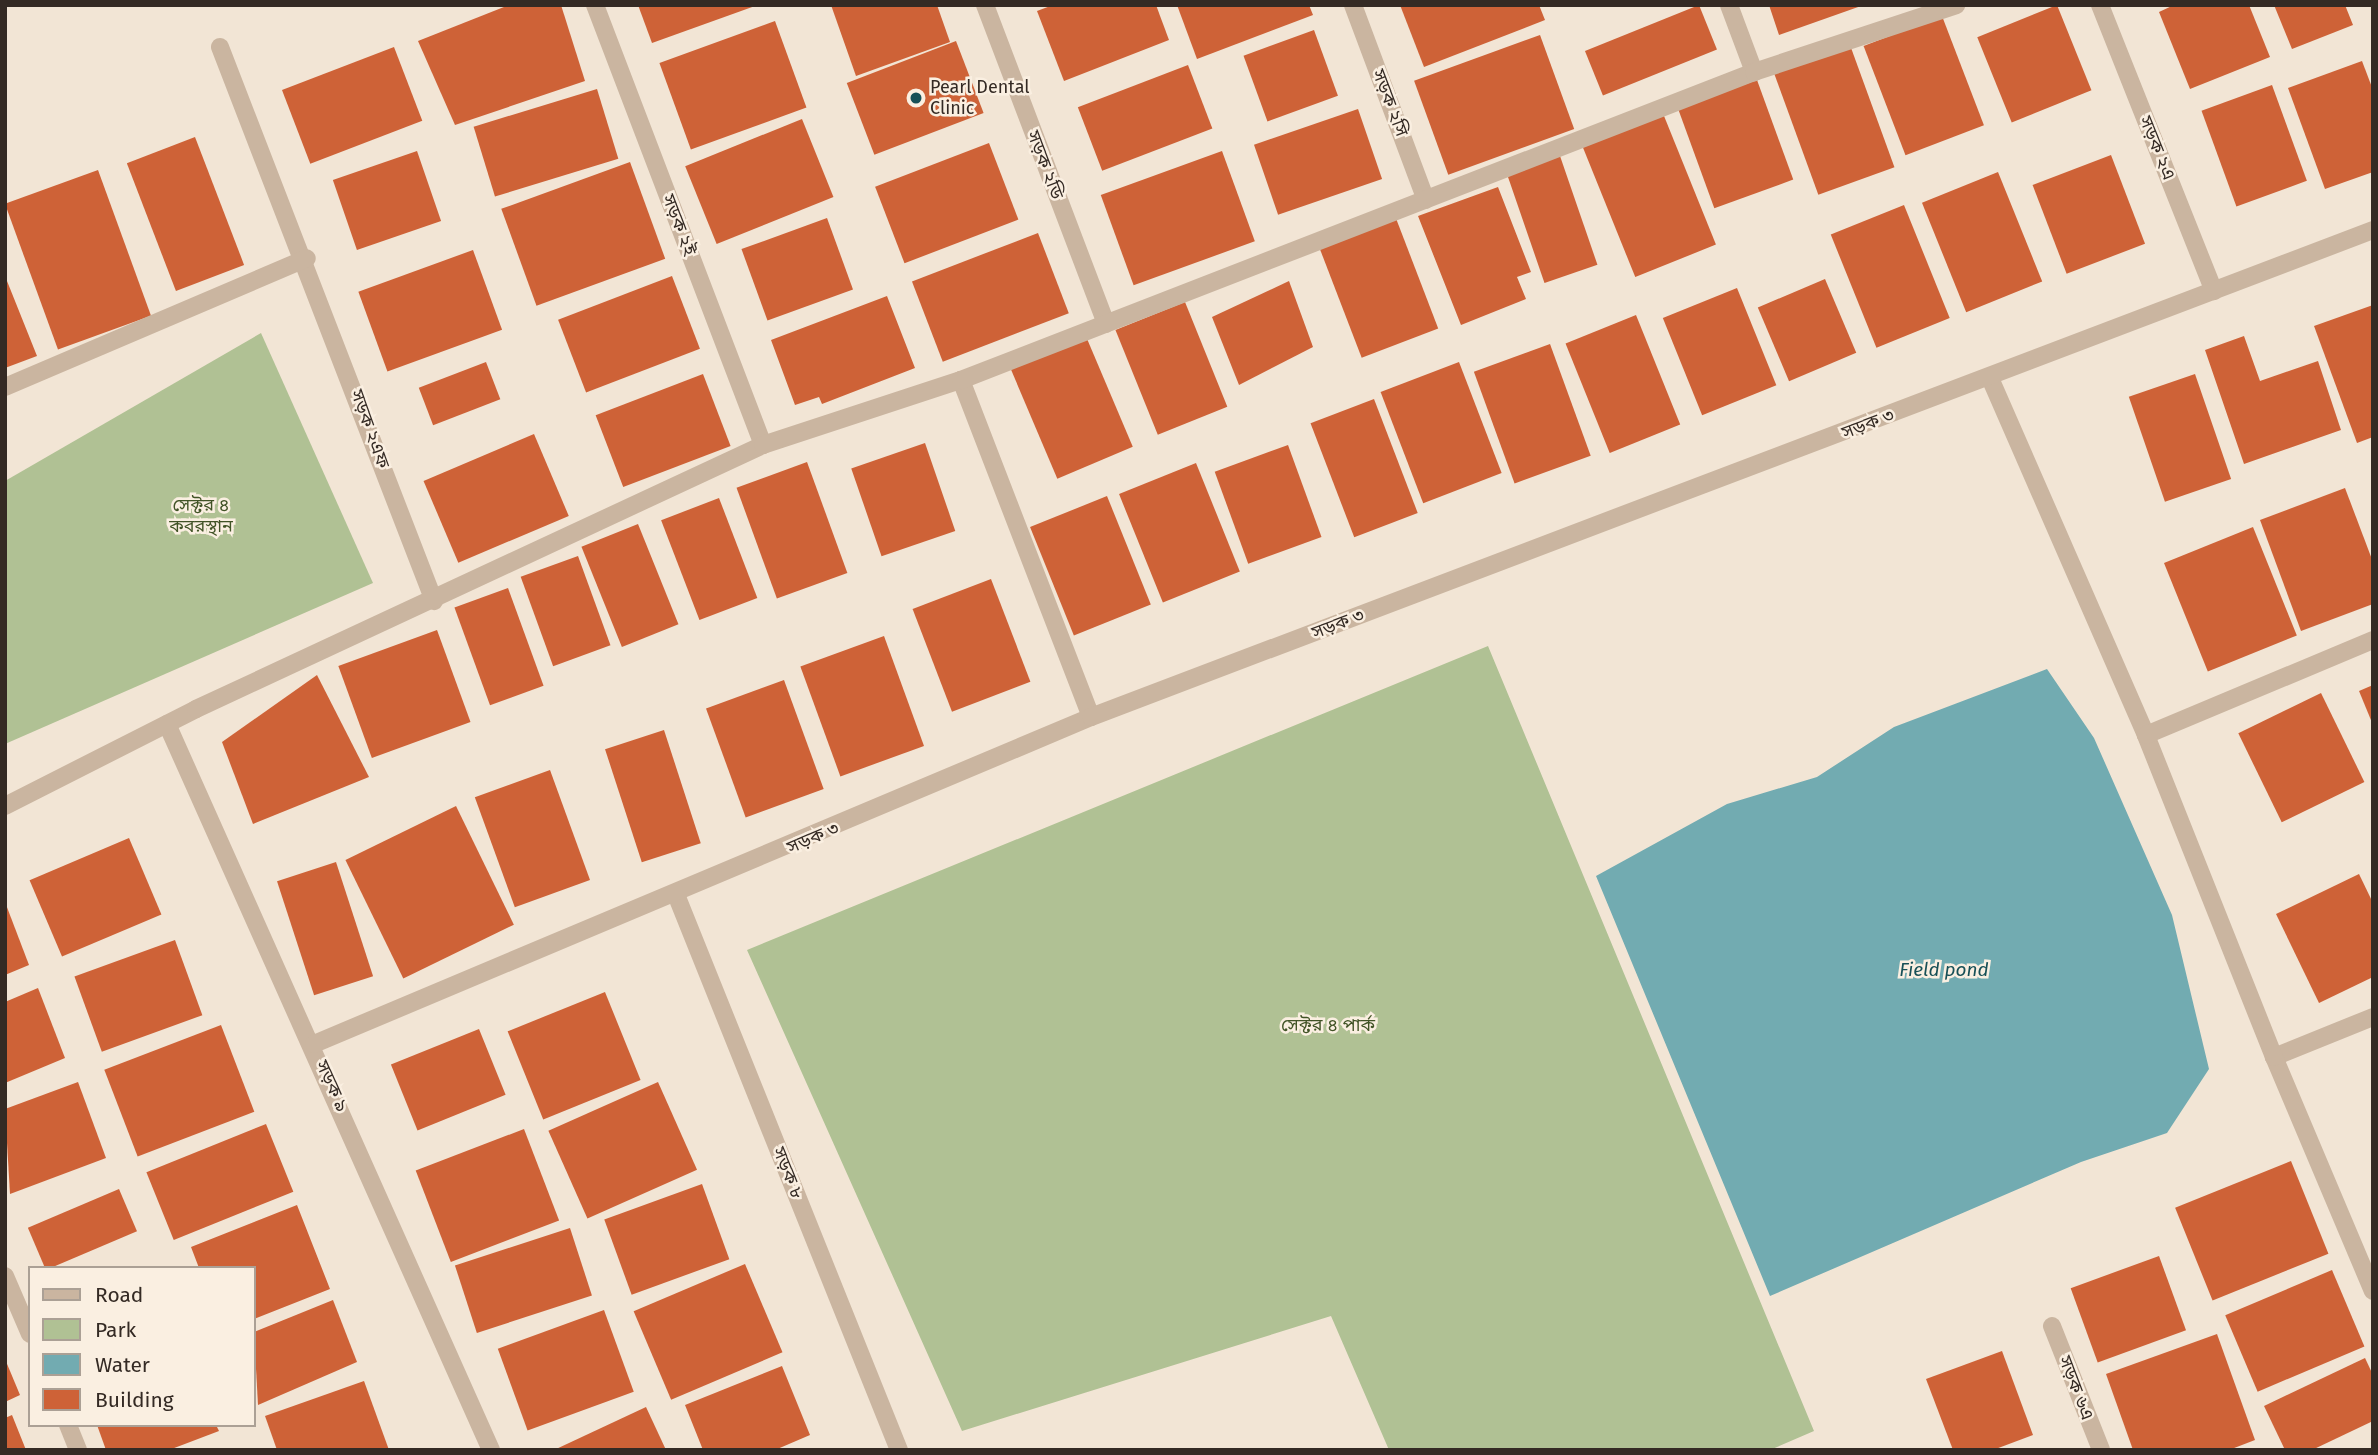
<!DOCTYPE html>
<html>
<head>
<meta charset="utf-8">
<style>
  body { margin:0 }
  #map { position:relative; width:2378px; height:1455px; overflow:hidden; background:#f2e5d5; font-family:"Fira Sans","Noto Sans Bengali",sans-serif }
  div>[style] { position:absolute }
  .green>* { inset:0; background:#b0c194 }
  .water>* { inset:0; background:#72abb1 }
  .building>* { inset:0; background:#ce6237; transform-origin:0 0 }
  .street>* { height:18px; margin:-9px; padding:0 9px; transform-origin:9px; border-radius:9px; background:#cab5a0 }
  .dots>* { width:19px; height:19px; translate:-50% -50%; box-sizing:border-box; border:4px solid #faefe1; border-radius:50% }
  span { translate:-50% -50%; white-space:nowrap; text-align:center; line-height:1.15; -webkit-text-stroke:5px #faefe1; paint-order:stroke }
  .poi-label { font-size:18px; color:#342a24 }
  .left { translate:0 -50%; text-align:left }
  .street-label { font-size:18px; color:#342a24 }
  .park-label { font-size:18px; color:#415326 }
  .water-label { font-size:19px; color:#175057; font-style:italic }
  .frame { position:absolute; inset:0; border:7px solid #342a24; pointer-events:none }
  .legend { position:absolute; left:28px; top:1266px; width:228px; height:161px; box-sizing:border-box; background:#faefe1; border:2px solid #aba095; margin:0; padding:9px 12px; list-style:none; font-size:21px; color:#342a24 }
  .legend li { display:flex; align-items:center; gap:14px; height:35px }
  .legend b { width:35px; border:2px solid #aba095 }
</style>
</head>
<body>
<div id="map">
  <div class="green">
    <i style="clip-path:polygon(261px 333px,373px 583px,5px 744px,5px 481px)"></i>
    <i style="clip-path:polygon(1488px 646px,1814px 1431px,1770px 1450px,1389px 1450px,1331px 1316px,962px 1431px,747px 950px)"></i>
  </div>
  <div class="water">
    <i style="clip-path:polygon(2047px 669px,2094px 738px,2172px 915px,2209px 1069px,2167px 1133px,2081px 1162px,1770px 1296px,1596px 876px,1727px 804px,1817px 777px,1894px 727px)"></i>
  </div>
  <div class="building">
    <i style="clip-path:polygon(509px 5px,561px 5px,585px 81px,455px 125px,418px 41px)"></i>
    <i style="clip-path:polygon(638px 5px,755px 5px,755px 6px,652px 43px)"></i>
    <i style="clip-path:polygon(831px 5px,937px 5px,950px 42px,856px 76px)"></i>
    <i style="clip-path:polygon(1053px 5px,1156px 5px,1169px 40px,1064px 81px,1037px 11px)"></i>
    <i style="clip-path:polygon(1177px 5px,1309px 5px,1313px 15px,1197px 59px)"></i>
    <i style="clip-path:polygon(1400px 5px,1539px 5px,1545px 20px,1424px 67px)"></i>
    <i style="left:1699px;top:5px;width:48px;height:123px;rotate:68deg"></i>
    <i style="clip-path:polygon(1769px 5px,1861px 5px,1861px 6px,1779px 35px)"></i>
    <i style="left:2057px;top:5px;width:92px;height:86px;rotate:68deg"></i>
    <i style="clip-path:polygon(2174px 5px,2249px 5px,2270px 57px,2190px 89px,2159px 12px)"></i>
    <i style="clip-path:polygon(2274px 5px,2345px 5px,2353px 25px,2292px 49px)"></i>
    <i style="left:1942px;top:16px;width:117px;height:84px;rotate:69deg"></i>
    <i style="left:775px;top:21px;width:92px;height:123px;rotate:70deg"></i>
    <i style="left:1314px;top:30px;width:70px;height:75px;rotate:70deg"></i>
    <i style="left:1540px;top:35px;width:100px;height:134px;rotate:70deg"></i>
    <i style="left:956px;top:41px;width:77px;height:117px;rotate:69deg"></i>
    <i style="left:1850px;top:45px;width:130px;height:81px;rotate:70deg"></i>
    <i style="left:394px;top:47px;width:79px;height:120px;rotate:69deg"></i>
    <i style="clip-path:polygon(2362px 61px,2373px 90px,2373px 172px,2325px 189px,2288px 88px)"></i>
    <i style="left:1188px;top:65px;width:68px;height:118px;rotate:69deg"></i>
    <i style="left:1757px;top:80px;width:106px;height:84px;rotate:70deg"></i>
    <i style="left:2272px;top:85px;width:102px;height:75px;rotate:70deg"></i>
    <i style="left:597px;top:89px;width:73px;height:129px;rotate:73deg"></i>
    <i style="left:1358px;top:109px;width:74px;height:110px;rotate:71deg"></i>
    <i style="left:1662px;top:111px;width:144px;height:87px;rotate:68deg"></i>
    <i style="left:802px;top:119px;width:84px;height:126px;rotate:68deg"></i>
    <i style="left:195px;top:137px;width:137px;height:73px;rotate:69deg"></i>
    <i style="left:989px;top:143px;width:82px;height:122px;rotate:69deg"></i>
    <i style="left:417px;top:151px;width:74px;height:89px;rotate:71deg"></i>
    <i style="left:1222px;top:151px;width:96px;height:129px;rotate:70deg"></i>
    <i style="left:2111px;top:155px;width:95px;height:84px;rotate:69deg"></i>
    <i style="left:1560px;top:156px;width:115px;height:56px;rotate:71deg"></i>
    <i style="left:630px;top:162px;width:103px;height:137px;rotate:70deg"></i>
    <i style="left:98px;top:170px;width:155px;height:99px;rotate:70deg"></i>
    <i style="left:1998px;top:172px;width:118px;height:82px;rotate:68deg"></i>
    <i style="clip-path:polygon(1498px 187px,1531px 272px,1517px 277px,1526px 299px,1461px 325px,1418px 216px)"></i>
    <i style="left:1904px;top:205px;width:122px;height:79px;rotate:68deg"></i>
    <i style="left:1392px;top:208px;width:129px;height:82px;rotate:69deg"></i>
    <i style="left:827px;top:218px;width:76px;height:91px;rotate:70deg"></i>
    <i style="left:1038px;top:233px;width:86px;height:135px;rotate:69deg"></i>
    <i style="left:473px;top:250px;width:85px;height:122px;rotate:70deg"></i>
    <i style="clip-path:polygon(5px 276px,37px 356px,5px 368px)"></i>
    <i style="left:672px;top:276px;width:78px;height:122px;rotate:69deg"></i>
    <i style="left:1825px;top:279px;width:80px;height:73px;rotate:67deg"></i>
    <i style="clip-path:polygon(1289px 281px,1313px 347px,1239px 385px,1212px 317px)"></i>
    <i style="left:1737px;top:288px;width:105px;height:80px;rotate:68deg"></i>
    <i style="clip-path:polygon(887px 296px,915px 368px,822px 404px,819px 397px,795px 405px,771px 340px)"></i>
    <i style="left:1185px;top:302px;width:113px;height:75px;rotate:68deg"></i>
    <i style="clip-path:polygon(2373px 305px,2373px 437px,2357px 443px,2314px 326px)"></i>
    <i style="left:1636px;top:315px;width:118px;height:76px;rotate:68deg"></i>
    <i style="left:1082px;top:327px;width:130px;height:82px;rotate:67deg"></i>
    <i style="clip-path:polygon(2244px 336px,2260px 381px,2318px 361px,2341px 430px,2244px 464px,2205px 350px)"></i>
    <i style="left:1550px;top:344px;width:119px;height:81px;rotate:70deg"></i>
    <i style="left:486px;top:362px;width:40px;height:72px;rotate:69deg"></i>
    <i style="left:1459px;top:362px;width:119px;height:84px;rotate:69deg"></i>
    <i style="left:703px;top:374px;width:77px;height:115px;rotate:69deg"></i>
    <i style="left:2195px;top:374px;width:111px;height:70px;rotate:71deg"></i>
    <i style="left:1374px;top:399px;width:122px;height:68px;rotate:69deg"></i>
    <i style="left:534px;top:434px;width:89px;height:120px;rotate:67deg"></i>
    <i style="left:925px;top:443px;width:93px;height:78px;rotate:71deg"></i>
    <i style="left:1288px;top:445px;width:98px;height:78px;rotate:70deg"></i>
    <i style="left:807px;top:462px;width:118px;height:75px;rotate:70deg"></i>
    <i style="left:1196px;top:463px;width:117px;height:83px;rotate:68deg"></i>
    <i style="clip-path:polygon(2345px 488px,2373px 562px,2373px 604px,2301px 631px,2260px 520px)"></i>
    <i style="left:1107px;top:496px;width:117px;height:83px;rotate:68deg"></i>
    <i style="left:719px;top:498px;width:107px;height:62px;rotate:69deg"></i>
    <i style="left:638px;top:524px;width:108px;height:61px;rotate:68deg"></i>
    <i style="left:2253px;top:527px;width:117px;height:96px;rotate:68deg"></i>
    <i style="left:578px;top:556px;width:95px;height:61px;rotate:70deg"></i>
    <i style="left:991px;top:579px;width:110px;height:84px;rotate:69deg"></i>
    <i style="left:508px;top:588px;width:104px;height:57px;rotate:70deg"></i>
    <i style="left:437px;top:630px;width:98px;height:105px;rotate:70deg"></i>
    <i style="left:884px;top:636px;width:117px;height:89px;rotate:70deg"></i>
    <i style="clip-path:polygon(317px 675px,369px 777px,253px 824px,222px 742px)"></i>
    <i style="left:784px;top:680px;width:116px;height:83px;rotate:70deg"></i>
    <i style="clip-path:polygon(2373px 685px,2373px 725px,2359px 691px)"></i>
    <i style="left:2321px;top:693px;width:99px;height:92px;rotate:64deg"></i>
    <i style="left:664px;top:730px;width:119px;height:62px;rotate:72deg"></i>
    <i style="left:550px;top:770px;width:117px;height:80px;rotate:70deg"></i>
    <i style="left:456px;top:806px;width:132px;height:123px;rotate:64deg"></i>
    <i style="left:129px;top:838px;width:83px;height:108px;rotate:67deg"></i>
    <i style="left:336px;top:862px;width:120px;height:62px;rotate:72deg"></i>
    <i style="clip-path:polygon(2359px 874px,2373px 903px,2373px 977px,2319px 1003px,2276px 914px)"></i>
    <i style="clip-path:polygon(5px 902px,29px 965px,5px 975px)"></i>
    <i style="left:175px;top:940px;width:80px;height:107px;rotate:70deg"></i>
    <i style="clip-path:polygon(38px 988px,65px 1058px,5px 1083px,5px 1002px)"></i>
    <i style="left:605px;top:992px;width:95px;height:105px;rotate:68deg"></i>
    <i style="left:221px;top:1025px;width:93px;height:125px;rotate:69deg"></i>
    <i style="left:479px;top:1029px;width:71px;height:95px;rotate:68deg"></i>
    <i style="clip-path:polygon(78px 1082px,106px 1158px,10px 1194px,5px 1109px)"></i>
    <i style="left:658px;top:1082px;width:96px;height:120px;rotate:66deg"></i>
    <i style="left:266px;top:1124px;width:73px;height:129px;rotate:68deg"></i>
    <i style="left:524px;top:1129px;width:98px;height:116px;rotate:69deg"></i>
    <i style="left:2291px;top:1161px;width:100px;height:125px;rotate:68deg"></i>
    <i style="left:702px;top:1184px;width:80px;height:104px;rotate:70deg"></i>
    <i style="left:119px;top:1189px;width:46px;height:99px;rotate:67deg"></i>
    <i style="clip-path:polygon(297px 1205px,330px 1289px,254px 1319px,254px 1268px,199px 1268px,191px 1247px)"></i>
    <i style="left:570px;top:1228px;width:71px;height:121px;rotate:72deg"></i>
    <i style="left:2159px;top:1256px;width:79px;height:94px;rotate:70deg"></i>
    <i style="left:745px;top:1264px;width:96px;height:121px;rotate:67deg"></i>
    <i style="left:2332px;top:1270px;width:83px;height:116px;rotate:67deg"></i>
    <i style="clip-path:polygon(333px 1300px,357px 1362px,258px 1405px,254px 1332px)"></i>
    <i style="left:604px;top:1310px;width:87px;height:113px;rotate:70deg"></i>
    <i style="clip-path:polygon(2217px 1334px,2255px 1440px,2229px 1450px,2133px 1450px,2106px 1374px)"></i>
    <i style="clip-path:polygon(2002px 1351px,2033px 1435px,1993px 1450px,1953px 1450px,1926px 1379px)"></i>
    <i style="clip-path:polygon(2365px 1358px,2373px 1375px,2373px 1421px,2312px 1450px,2285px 1450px,2264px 1406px)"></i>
    <i style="clip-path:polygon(5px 1359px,20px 1395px,5px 1402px)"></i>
    <i style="clip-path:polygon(782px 1366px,810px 1435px,775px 1450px,703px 1450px,685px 1405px)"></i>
    <i style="clip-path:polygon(364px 1381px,389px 1450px,277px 1450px,265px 1416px)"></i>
    <i style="clip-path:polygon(646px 1407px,666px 1450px,554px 1450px)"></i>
    <i style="clip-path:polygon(12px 1415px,26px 1450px,5px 1450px,5px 1418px)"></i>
    <i style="clip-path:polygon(97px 1425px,216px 1425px,219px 1431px,169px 1450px,106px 1450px)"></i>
  </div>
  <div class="street">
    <i style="left:595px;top:5px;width:471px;rotate:69.1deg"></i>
    <i style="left:985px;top:5px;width:341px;rotate:69.2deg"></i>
    <i style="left:1353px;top:5px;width:208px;rotate:69.5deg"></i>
    <i style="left:1729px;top:5px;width:72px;rotate:69.5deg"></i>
    <i style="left:2100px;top:5px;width:308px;rotate:68.3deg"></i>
    <i style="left:220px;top:47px;width:594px;rotate:68.88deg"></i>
    <i style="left:1990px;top:378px;width:390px;rotate:66.4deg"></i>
    <i style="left:961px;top:380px;width:361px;rotate:68.9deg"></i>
    <i style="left:5px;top:387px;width:328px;rotate:-23.1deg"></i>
    <i style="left:167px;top:724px;width:795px;rotate:65.95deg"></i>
    <i style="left:5px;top:806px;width:214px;rotate:-26.9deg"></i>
    <i style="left:196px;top:709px;width:625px;rotate:-24.97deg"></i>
    <i style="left:763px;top:445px;width:208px;rotate:-18.2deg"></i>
    <i style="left:961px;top:380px;width:851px;rotate:-21.23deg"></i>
    <i style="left:1754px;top:72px;width:213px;rotate:-18.3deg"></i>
    <i style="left:677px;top:897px;width:596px;rotate:68.13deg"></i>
    <i style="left:2373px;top:1017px;width:107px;rotate:158deg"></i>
    <i style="left:2274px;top:1057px;width:254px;rotate:67.1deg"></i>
    <i style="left:314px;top:1044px;width:843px;rotate:-22.82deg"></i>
    <i style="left:1091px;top:717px;width:1371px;rotate:-20.8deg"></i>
    <i style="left:2274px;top:1057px;width:347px;rotate:-111.7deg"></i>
    <i style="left:2146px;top:735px;width:246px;rotate:-22.7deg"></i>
    <i style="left:5px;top:1276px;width:63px;rotate:66.7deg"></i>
    <i style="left:2052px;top:1326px;width:133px;rotate:68.4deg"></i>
    <i style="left:68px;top:1425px;width:27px;rotate:68deg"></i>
  </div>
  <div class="dots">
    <i style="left:916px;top:98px;background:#175057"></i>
  </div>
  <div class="poi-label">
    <span class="left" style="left:930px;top:98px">Pearl Dental<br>Clinic</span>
  </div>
  <div class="street-label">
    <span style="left:1390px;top:103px;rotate:69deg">সড়ক ২সি</span>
    <span style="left:2157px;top:148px;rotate:68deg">সড়ক ২এ</span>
    <span style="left:1045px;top:165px;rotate:69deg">সড়ক ২ডি</span>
    <span style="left:679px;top:225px;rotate:69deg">সড়ক ২ই</span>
    <span style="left:1868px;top:424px;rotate:-21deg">সড়ক ৩</span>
    <span style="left:370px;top:429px;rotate:70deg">সড়ক ২এফ</span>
    <span style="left:1338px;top:624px;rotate:-21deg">সড়ক ৩</span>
    <span style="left:813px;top:838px;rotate:-23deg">সড়ক ৩</span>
    <span style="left:332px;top:1086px;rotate:66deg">সড়ক ৯</span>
    <span style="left:788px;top:1173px;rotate:68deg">সড়ক ৮</span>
    <span style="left:2076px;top:1388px;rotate:69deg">সড়ক ৬এ</span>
  </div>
  <div class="park-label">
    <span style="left:201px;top:516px">সেক্টর ৪<br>কবরস্থান</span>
    <span style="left:1328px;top:1025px">সেক্টর ৪ পার্ক</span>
  </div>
  <div class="water-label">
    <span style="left:1944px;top:970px">Field pond</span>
  </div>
  <div class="frame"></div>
  <ul class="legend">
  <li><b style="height:9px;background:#cab5a0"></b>Road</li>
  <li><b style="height:19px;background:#b0c194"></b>Park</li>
  <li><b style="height:19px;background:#72abb1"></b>Water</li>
  <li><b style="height:19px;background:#ce6237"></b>Building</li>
  </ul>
</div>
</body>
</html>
